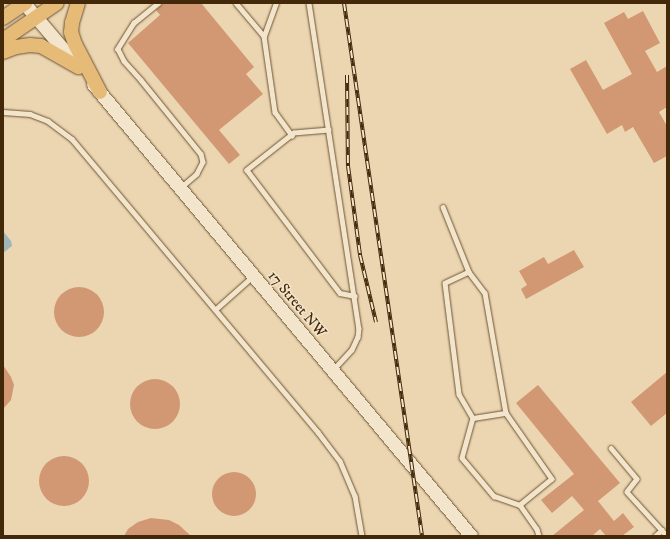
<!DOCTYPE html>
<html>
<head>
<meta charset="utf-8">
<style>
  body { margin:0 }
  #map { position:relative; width:670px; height:539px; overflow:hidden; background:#ecd6b1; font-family:"IM FELL DW Pica",serif }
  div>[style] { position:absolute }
  .water>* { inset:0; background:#9fb6b8 }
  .building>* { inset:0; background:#d19873 }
  .round { border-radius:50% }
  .roads { filter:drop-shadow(0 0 1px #6d5434) drop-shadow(0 0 1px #6d5434) }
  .lane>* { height:4.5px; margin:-2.25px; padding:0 2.25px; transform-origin:2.25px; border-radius:2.25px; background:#f3e4cc }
  .secondary>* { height:13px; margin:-6.5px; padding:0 6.5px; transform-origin:6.5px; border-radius:6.5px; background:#f3e4cc }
  .primary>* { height:14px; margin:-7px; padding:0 7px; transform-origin:7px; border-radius:7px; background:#e6bb78 }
  .rail>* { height:4px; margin-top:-2px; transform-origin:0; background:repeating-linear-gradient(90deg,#f3e4cc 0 8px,#43290a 0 16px); box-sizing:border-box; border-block:1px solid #43290a }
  span { translate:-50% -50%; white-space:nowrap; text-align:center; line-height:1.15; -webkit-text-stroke:3px #f3e4cc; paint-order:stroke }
  .street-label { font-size:15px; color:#43290a }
  .frame { position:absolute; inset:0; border:4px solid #43290a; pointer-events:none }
</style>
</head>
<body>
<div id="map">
  <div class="water">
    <i style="clip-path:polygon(3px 231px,11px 241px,12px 246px,3px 253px)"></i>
  </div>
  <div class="building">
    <i style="clip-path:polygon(164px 3px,201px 3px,254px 67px,246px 74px,263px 94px,219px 130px,240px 155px,229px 164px,128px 43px,160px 15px,156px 10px)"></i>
    <i style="clip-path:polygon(643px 11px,660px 43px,645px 51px,657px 72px,667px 66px,667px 107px,659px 112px,667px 126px,667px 156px,654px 163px,633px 127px,625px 132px,622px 125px,607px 134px,570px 69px,586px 60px,603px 90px,632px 74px,604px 23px,624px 12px,628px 19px)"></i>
    <i style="clip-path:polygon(574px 250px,584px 267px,526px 299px,521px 289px,527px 285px,519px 271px,544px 257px,548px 264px)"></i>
    <i class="round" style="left:54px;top:287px;width:50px;height:50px"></i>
    <i style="clip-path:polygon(3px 365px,11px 377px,14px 385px,11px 400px,3px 409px)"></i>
    <i style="clip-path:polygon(667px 372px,667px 413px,651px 426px,631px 402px)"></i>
    <i class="round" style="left:130px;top:379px;width:50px;height:50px"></i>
    <i style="clip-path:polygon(538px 385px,620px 483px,598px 501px,614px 521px,623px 513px,634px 527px,622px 536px,606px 536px,600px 529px,592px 536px,552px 536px,584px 510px,572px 496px,552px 513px,541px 500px,574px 474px,516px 403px)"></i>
    <i class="round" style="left:39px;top:456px;width:50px;height:50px"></i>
    <i class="round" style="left:212px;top:472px;width:44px;height:44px"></i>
    <i style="clip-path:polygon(151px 518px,169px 520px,179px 525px,191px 536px,124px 536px,128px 529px,138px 522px)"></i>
  </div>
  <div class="roads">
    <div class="lane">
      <i style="left:159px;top:3px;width:32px;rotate:141deg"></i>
      <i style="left:134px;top:23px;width:31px;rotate:122deg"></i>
      <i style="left:118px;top:49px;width:13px;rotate:63deg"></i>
      <i style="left:124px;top:61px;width:25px;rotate:48deg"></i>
      <i style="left:141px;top:80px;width:95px;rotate:51deg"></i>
      <i style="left:201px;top:154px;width:8px;rotate:76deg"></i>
      <i style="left:203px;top:162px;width:13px;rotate:117deg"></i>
      <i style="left:197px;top:174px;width:21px;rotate:139deg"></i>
      <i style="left:236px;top:3px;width:43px;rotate:49.7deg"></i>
      <i style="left:264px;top:36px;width:77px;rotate:81.8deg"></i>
      <i style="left:275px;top:112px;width:29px;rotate:54deg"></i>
      <i style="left:309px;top:3px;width:329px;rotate:81.3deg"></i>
      <i style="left:359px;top:328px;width:9px;rotate:96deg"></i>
      <i style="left:358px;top:337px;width:14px;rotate:115deg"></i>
      <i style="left:352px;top:350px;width:26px;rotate:133deg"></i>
      <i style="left:264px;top:36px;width:35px;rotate:-70deg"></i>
      <i style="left:3px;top:112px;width:27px;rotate:4deg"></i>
      <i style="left:30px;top:114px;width:19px;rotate:21deg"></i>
      <i style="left:48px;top:121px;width:30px;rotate:37deg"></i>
      <i style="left:72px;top:139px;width:383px;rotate:50deg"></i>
      <i style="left:318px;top:432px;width:36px;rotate:53deg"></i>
      <i style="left:340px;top:461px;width:38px;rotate:67deg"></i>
      <i style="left:355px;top:496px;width:41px;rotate:80.1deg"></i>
      <i style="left:329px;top:130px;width:35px;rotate:175deg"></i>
      <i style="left:294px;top:133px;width:60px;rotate:141.8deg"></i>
      <i style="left:247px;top:170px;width:154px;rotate:52.9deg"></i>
      <i style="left:340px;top:293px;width:15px;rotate:11deg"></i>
      <i style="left:443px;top:207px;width:70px;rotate:68.2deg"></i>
      <i style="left:469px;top:272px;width:26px;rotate:155deg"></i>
      <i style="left:445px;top:283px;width:112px;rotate:82.8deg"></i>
      <i style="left:459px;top:394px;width:28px;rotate:60deg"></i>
      <i style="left:473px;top:418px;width:33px;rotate:-9deg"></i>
      <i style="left:506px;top:413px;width:80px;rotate:55.1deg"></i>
      <i style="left:552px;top:479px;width:41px;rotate:140.9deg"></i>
      <i style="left:520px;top:505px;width:29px;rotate:55deg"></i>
      <i style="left:537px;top:529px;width:7px;rotate:74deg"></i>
      <i style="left:469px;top:272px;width:26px;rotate:53deg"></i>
      <i style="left:485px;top:293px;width:122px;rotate:80.1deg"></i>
      <i style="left:216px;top:309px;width:48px;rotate:-41.6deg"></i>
      <i style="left:473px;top:418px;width:41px;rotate:105.4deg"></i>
      <i style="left:462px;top:458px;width:50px;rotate:49.9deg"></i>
      <i style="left:494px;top:496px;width:28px;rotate:19deg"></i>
      <i style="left:611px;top:448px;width:40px;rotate:50deg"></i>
      <i style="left:637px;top:479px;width:16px;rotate:128deg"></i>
      <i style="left:627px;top:492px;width:59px;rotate:47.7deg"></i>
      <i style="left:655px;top:536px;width:9px;rotate:-41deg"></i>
    </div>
    <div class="secondary">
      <i style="left:24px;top:3px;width:80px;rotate:49.6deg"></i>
      <i style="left:93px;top:84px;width:589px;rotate:50.09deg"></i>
    </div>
    <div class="primary">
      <i style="left:78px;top:3px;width:21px;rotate:107deg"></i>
      <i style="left:72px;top:23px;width:9px;rotate:96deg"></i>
      <i style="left:71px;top:32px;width:13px;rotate:72deg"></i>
      <i style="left:75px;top:44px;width:54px;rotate:62.5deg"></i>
      <i style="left:3px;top:18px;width:27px;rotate:-34deg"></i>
      <i style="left:3px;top:40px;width:65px;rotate:-34.4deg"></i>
      <i style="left:3px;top:52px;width:14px;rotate:-21deg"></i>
      <i style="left:16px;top:47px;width:14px;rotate:-8deg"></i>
      <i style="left:30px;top:45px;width:11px;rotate:5deg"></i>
      <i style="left:41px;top:46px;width:43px;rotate:29.6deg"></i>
    </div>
  </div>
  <div class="rail">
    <i style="left:344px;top:3px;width:539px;rotate:81.67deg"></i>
    <i style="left:347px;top:75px;width:91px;rotate:89.4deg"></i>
    <i style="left:348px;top:166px;width:90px;rotate:82.3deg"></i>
    <i style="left:360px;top:255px;width:69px;rotate:76.6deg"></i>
  </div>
  <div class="street-label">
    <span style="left:297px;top:304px;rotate:50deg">17 Street NW</span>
  </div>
  <div class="frame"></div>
</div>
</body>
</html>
